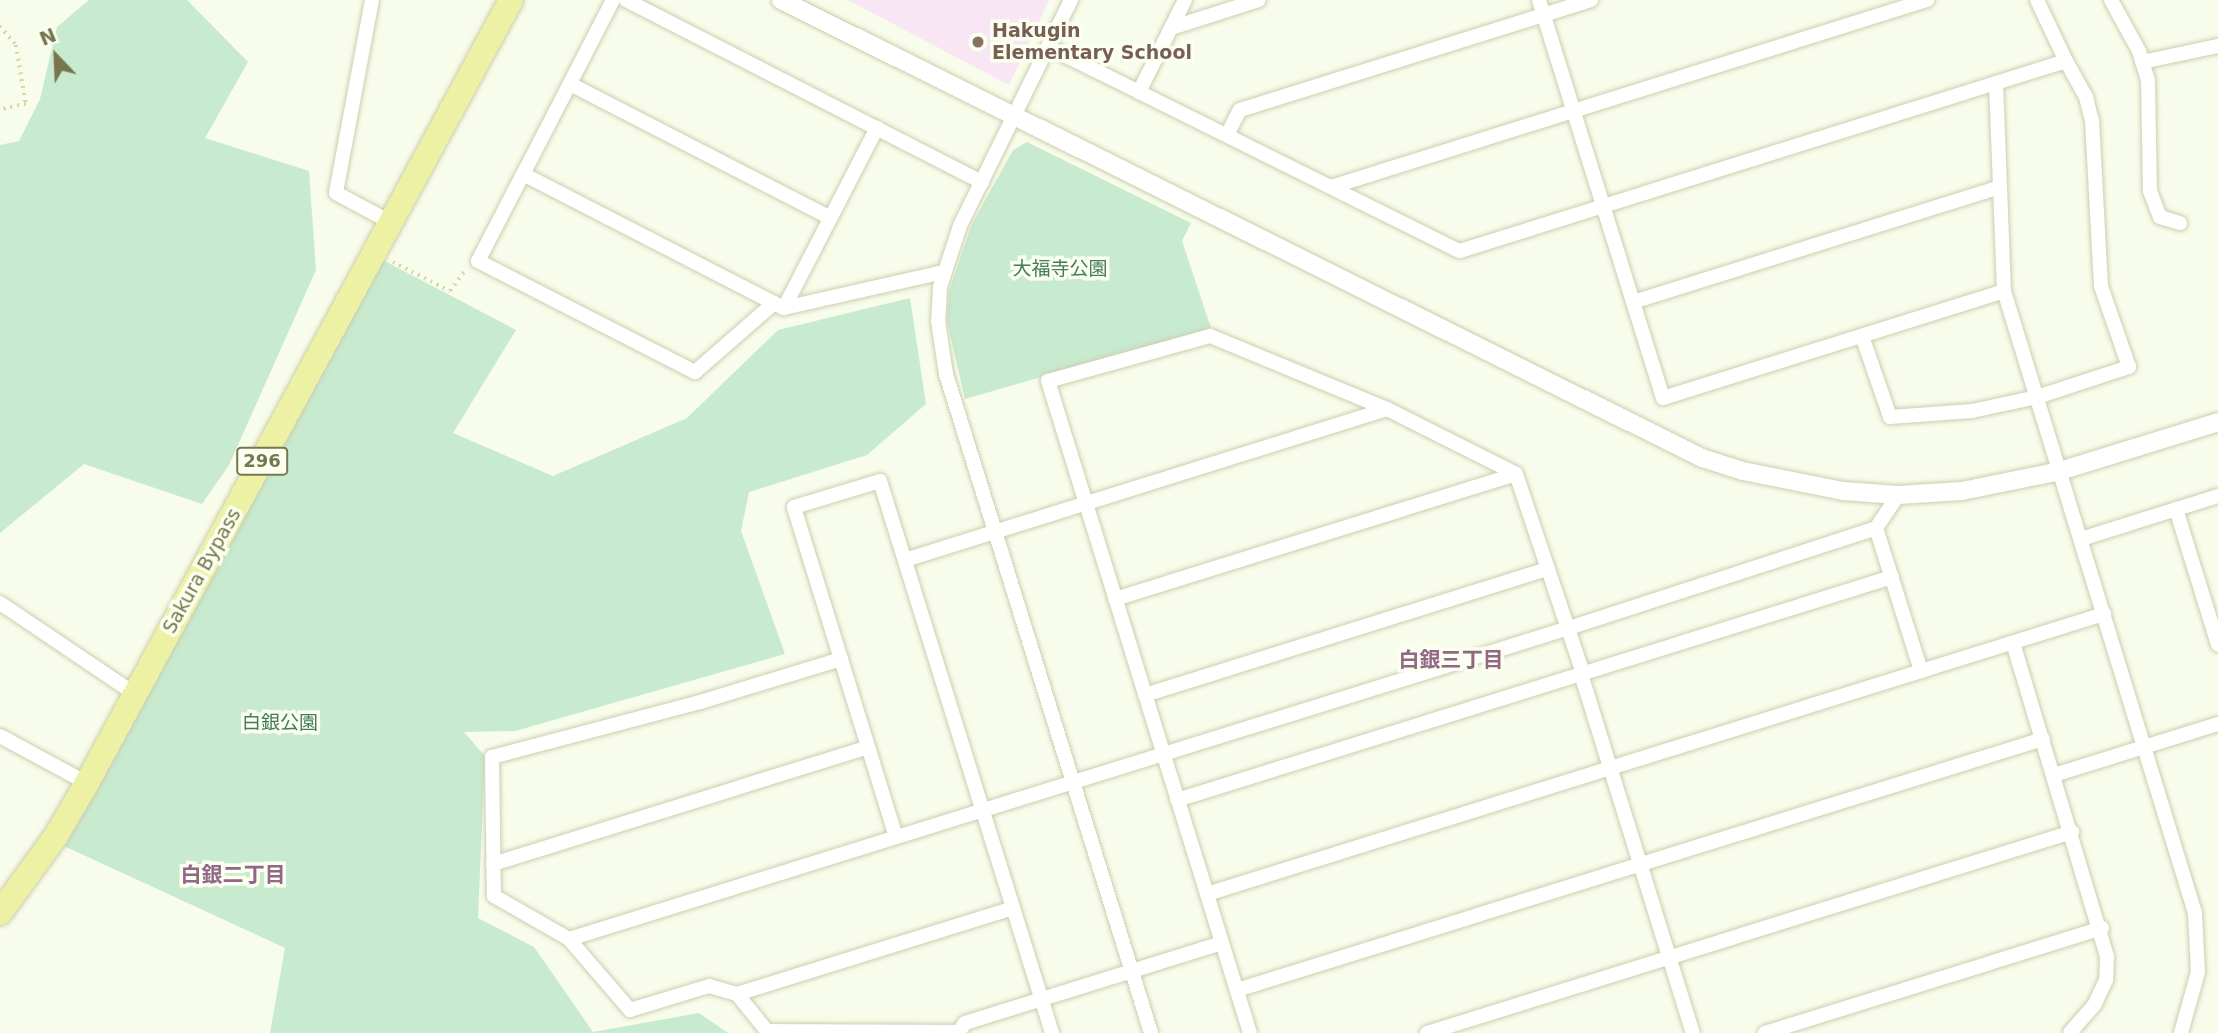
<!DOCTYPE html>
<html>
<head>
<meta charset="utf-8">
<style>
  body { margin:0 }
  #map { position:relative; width:2218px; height:1033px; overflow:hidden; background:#f8fcea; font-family:"DejaVu Sans","Noto Sans JP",sans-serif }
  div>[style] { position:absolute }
  .education>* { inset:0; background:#f9e6f4 }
  .green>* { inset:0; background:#c8eacf }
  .path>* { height:3.5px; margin-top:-1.75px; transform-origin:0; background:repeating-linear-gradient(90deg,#d6d7a4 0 2px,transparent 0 7px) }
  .roads { filter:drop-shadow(0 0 2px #ccceaf) drop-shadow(0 0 2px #ccceaf) }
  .minor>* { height:14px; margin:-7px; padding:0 7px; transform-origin:7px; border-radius:7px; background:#fff }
  .tertiary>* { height:18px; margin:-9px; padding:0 9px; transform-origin:9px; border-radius:9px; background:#fff }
  .trunk>* { height:24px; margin:-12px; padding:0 12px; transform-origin:12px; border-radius:12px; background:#ecf1a4 }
  .dots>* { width:19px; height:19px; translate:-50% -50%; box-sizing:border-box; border:4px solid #fbfff0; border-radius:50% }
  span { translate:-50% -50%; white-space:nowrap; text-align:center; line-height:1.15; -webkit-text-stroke:7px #fbfff0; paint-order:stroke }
  .shield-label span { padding:2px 5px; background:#fbfff0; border:2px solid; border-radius:5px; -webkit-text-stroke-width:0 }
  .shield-label { font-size:18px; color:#77764d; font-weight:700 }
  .education-label { font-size:19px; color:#785e54; font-weight:700 }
  .left { translate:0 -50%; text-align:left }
  .park-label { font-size:19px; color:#457c56 }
  .street-label { font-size:19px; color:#77764d }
  .neighbourhood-label { font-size:21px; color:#926686; font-weight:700 }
  .north { position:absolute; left:21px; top:21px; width:70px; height:70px; -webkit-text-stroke:5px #fbfff0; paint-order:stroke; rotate:337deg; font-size:19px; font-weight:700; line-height:28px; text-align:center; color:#77764d }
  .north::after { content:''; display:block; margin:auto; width:24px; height:32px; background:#77764d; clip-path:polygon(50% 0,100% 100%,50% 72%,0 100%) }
</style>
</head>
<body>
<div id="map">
  <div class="education">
    <i style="clip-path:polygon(848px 0,1049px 0,1009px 85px)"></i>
  </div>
  <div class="green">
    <i style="clip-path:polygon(89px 0,187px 0,248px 62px,205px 138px,309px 171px,316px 270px,229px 465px,202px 504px,84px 464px,0 533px,0 145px,19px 141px,40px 99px,57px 27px)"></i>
    <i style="clip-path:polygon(1027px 142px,1191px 223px,1182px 241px,1211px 328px,965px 399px,947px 321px,949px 291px,972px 224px,1013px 150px)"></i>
    <i style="clip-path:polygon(379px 258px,516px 330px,453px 433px,553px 476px,687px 418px,778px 330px,910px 298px,926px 404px,867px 455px,749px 492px,741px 531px,785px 654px,515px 731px,464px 732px,485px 756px,478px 918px,534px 947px,593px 1032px,699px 1013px,728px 1033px,270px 1033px,285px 948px,64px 846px)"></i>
  </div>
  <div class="path">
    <i style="left:0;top:26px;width:25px;rotate:50deg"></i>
    <i style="left:16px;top:45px;width:60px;rotate:80.4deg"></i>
    <i style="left:26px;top:104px;width:27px;rotate:167deg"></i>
    <i style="left:393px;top:262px;width:64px;rotate:27deg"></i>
    <i style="left:450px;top:291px;width:26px;rotate:-54deg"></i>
  </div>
  <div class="roads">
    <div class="minor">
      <i style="left:372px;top:0;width:196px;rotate:100.6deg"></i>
      <i style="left:336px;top:193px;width:64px;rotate:28.2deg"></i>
      <i style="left:613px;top:0;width:196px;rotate:117.3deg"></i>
      <i style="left:523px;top:174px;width:293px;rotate:27.2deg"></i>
      <i style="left:784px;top:308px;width:164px;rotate:-12.7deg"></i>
      <i style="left:626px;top:0;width:400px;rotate:27.1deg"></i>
      <i style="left:1071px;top:0;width:252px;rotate:116.2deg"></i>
      <i style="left:960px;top:226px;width:64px;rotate:108.2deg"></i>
      <i style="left:940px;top:287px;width:34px;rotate:93deg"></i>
      <i style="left:938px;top:321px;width:54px;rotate:81.4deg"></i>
      <i style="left:946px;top:374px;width:690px;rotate:72.72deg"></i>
      <i style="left:1185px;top:0;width:103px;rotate:116.6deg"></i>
      <i style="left:1139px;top:92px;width:358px;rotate:26.4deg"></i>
      <i style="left:1460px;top:251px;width:562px;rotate:-17.4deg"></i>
      <i style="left:1539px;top:0;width:417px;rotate:72.7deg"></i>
      <i style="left:1663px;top:398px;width:357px;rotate:-17.4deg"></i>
      <i style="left:2037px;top:0;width:68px;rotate:64.6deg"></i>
      <i style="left:2066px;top:61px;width:73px;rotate:162.6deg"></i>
      <i style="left:1996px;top:83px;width:208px;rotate:87.8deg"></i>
      <i style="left:2004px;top:291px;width:651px;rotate:72.93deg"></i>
      <i style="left:2195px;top:913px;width:59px;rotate:87.1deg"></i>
      <i style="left:2198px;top:972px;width:63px;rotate:105.6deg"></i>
      <i style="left:2111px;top:0;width:58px;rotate:61.2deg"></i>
      <i style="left:2139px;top:51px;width:30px;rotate:73deg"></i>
      <i style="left:2148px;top:80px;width:111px;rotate:89deg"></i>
      <i style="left:2150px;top:191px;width:28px;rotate:69deg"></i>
      <i style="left:2160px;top:217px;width:21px;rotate:17deg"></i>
      <i style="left:1171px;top:28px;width:92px;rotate:-17.7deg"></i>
      <i style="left:1048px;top:47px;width:102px;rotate:26.3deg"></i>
      <i style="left:2142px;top:62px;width:78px;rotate:-11.9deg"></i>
      <i style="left:570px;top:84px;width:293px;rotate:27.2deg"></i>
      <i style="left:1227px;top:135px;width:28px;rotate:-63deg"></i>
      <i style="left:1240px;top:110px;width:368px;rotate:-17.4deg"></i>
      <i style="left:523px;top:174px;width:98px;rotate:117.3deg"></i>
      <i style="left:478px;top:261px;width:244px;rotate:27.1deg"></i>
      <i style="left:695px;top:372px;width:105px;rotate:-41.1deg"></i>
      <i style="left:1331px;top:187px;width:625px;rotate:-17.42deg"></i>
      <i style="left:1633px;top:302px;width:384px;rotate:-17.4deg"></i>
      <i style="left:784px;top:308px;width:203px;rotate:-62.7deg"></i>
      <i style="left:1862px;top:336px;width:86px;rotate:70.9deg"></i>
      <i style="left:1890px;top:417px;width:82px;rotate:-4.2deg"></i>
      <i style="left:1972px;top:411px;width:66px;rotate:-12.2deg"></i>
      <i style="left:2037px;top:397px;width:97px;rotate:-18.1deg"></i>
      <i style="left:2129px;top:367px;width:86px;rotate:-109.1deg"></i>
      <i style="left:2101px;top:286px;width:165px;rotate:-93.1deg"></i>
      <i style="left:2092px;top:121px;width:25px;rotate:-104deg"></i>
      <i style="left:2086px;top:97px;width:41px;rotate:-119.1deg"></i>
      <i style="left:2176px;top:509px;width:142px;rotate:72.8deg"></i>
      <i style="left:1876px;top:528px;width:150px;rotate:72.5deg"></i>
      <i style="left:2081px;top:539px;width:144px;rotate:-17.4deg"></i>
      <i style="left:905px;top:560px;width:505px;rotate:-17.39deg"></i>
      <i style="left:1115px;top:599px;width:420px;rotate:-17.3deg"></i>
      <i style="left:0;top:603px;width:163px;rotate:34deg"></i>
      <i style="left:2013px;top:643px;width:328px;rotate:73.3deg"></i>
      <i style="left:2107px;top:957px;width:23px;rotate:92deg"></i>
      <i style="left:2106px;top:980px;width:26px;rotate:115deg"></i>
      <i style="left:2095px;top:1004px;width:38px;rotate:131deg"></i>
      <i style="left:841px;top:659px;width:147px;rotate:163deg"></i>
      <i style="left:700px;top:702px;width:215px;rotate:165.2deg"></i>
      <i style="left:492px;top:757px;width:139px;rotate:89.2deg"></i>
      <i style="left:494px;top:896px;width:86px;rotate:29.8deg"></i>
      <i style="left:569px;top:939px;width:94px;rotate:49.3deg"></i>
      <i style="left:630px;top:1010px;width:83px;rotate:-16.9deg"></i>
      <i style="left:709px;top:986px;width:29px;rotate:16deg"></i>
      <i style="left:737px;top:994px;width:48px;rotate:51deg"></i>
      <i style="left:767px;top:1031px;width:190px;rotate:0.3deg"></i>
      <i style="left:1581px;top:674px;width:376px;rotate:72.7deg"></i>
      <i style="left:1145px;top:695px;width:420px;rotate:-17.4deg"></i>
      <i style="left:0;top:736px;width:99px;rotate:28.4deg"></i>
      <i style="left:2054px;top:775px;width:172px;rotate:-17.3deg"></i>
      <i style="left:1177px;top:800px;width:749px;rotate:-17.32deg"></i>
      <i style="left:896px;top:837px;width:345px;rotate:-107.2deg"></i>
      <i style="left:794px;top:507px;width:90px;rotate:-16.8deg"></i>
      <i style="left:880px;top:481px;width:578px;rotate:72.69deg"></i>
      <i style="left:493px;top:864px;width:393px;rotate:-17.3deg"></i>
      <i style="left:1207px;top:894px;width:940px;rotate:-17.34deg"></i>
      <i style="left:569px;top:939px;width:1047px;rotate:-17.28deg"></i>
      <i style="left:1569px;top:628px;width:323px;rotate:-18deg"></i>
      <i style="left:1876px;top:528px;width:40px;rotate:-56deg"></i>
      <i style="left:1237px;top:990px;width:844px;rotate:-17.3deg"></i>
      <i style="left:737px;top:994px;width:289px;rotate:-17.3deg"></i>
      <i style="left:958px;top:1033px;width:12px;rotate:-55deg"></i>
      <i style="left:965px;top:1023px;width:269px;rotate:-17.3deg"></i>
      <i style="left:1250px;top:1033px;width:683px;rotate:-107.21deg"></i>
      <i style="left:1048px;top:381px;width:168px;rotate:-15.5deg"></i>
      <i style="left:1210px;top:336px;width:191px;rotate:22.4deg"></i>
      <i style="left:1387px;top:409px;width:144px;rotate:26.7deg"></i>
      <i style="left:1516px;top:474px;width:210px;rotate:71.4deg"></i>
      <i style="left:1427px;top:1033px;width:676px;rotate:-17.31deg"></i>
      <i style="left:1765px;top:1033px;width:353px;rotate:-17.3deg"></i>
    </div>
    <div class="tertiary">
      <i style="left:781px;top:0;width:1029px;rotate:26.44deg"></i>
      <i style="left:1702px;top:458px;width:43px;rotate:17.6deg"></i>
      <i style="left:1743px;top:471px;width:102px;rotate:11.3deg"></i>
      <i style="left:1843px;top:491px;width:55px;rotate:4.2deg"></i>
      <i style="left:1898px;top:495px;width:64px;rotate:-3.6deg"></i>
      <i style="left:1962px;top:491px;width:100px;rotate:-11.5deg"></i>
      <i style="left:2060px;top:471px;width:165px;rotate:-17.2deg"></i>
    </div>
    <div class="trunk">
      <i style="left:0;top:913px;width:95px;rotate:-54deg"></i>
      <i style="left:56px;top:836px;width:61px;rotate:-59.7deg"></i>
      <i style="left:87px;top:783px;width:890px;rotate:-61.56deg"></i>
    </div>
  </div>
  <div class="dots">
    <i style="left:978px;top:42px;background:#8d6e63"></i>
  </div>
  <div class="shield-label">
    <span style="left:262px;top:461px">296</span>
  </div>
  <div class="education-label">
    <span class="left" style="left:992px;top:42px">Hakugin<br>Elementary School</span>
  </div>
  <div class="park-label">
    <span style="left:1060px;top:269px">大福寺公園</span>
    <span style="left:280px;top:723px">白銀公園</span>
  </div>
  <div class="street-label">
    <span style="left:202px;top:571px;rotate:-61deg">Sakura Bypass</span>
  </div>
  <div class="neighbourhood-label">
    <span style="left:1451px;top:660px">白銀三丁目</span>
    <span style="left:233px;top:875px">白銀二丁目</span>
  </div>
  <div class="north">N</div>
</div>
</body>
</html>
